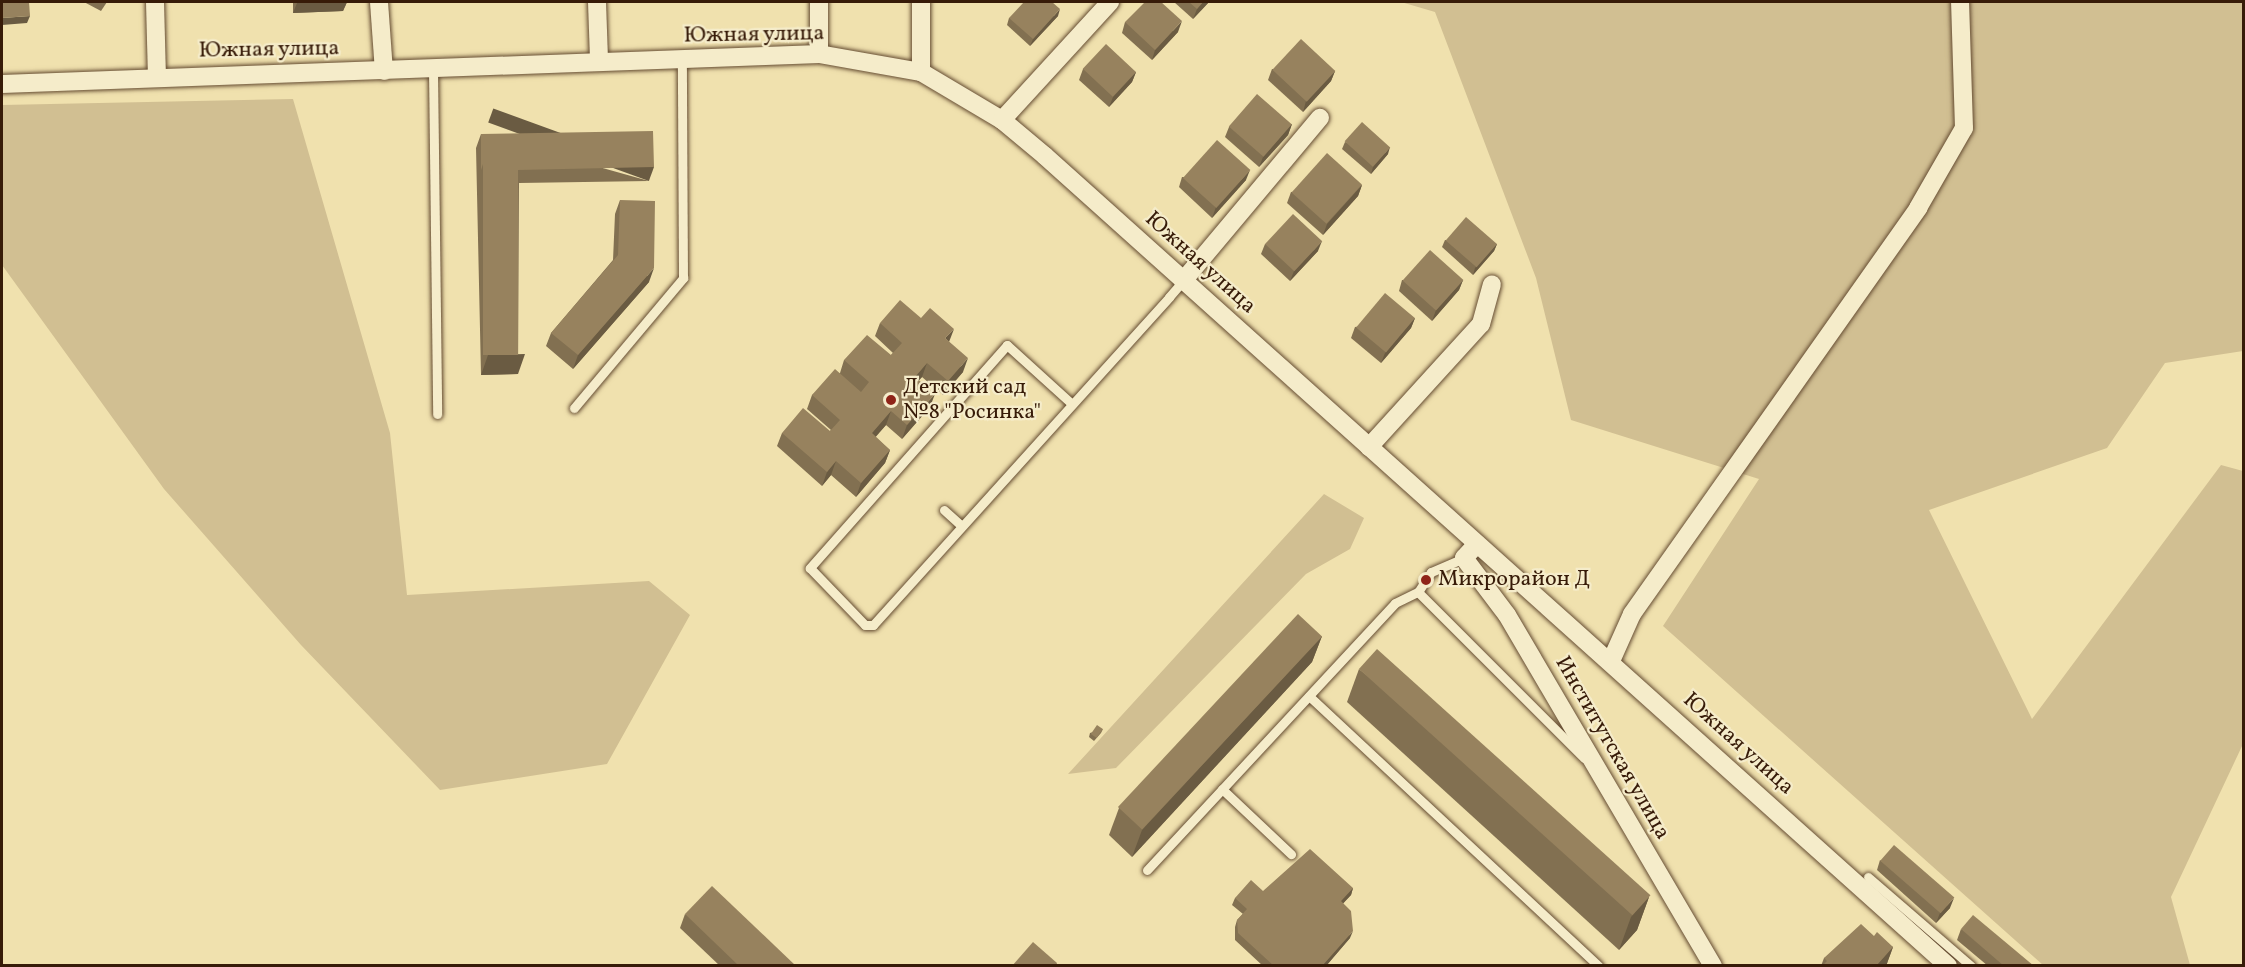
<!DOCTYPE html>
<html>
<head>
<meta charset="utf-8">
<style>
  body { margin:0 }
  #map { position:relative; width:2245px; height:967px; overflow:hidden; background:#f0e1ae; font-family:Vollkorn,serif }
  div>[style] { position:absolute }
  .green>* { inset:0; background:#d1bf92 }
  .roads { filter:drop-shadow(0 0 2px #654c32) drop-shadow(0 0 2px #654c32) }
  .lane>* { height:9px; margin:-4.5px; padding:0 4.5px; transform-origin:4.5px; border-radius:4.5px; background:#f5ecca }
  .street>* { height:18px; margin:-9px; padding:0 9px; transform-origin:9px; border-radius:9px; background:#f5ecca }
  .wall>* { inset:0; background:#827051 }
  .shaded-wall>* { inset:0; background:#6a5b42; transform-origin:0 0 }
  .building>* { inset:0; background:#97825e; transform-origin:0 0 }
  .dots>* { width:16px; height:16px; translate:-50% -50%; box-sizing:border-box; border:3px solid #f5ecca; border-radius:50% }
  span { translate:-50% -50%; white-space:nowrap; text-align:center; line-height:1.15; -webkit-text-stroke:4.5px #f5ecca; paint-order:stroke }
  .street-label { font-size:22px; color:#371b08 }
  .poi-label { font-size:22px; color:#371b08 }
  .left { translate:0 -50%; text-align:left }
  .frame { position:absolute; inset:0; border:3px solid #371b08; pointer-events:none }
</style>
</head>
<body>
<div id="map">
  <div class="green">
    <i style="clip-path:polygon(1401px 2px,2243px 2px,2243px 351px,2165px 363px,2107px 448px,1929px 510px,2032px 719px,2221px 465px,2243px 471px,2243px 744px,2171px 897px,2190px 965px,2043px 965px,1663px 626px,1759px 479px,1571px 420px,1536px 278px,1435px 12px)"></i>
    <i style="clip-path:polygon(293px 99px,390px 433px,407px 595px,649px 581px,690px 615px,607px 764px,440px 790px,301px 645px,164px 489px,2px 265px,2px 105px)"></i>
    <i style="clip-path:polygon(1324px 494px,1364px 518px,1350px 549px,1306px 574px,1116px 768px,1068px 774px)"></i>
  </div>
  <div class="roads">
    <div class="lane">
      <i style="left:433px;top:69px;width:345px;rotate:89.3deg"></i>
      <i style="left:1072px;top:404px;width:88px;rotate:-137.8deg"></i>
      <i style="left:1007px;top:345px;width:298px;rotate:131.5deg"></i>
      <i style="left:810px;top:568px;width:79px;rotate:46deg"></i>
      <i style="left:865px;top:625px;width:8px"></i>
      <i style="left:873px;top:625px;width:442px;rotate:-47.9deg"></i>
      <i style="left:1169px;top:297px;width:21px;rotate:-49deg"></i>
      <i style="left:574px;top:408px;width:170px;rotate:-50deg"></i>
      <i style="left:683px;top:278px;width:216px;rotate:-90.3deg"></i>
      <i style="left:944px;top:510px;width:24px;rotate:42deg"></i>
      <i style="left:1464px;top:558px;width:36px;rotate:157deg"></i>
      <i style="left:1431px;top:572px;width:24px;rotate:123deg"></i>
      <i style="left:1418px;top:592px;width:235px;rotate:45deg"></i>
      <i style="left:1309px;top:696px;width:396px;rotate:43deg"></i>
      <i style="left:1222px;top:789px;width:95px;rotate:43.3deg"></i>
      <i style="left:1147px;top:870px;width:364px;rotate:-47.1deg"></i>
      <i style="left:1395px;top:603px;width:25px;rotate:-26deg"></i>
      <i style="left:1868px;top:877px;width:136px;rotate:40.8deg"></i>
    </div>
    <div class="street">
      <i style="left:155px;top:2px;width:74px;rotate:88.5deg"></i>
      <i style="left:379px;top:2px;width:69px;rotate:85.9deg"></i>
      <i style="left:597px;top:2px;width:57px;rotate:88deg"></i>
      <i style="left:819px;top:2px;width:52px;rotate:90deg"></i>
      <i style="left:921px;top:72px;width:70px;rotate:-90deg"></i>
      <i style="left:2px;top:84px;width:818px;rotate:-2.1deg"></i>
      <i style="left:819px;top:54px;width:104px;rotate:10deg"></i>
      <i style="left:921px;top:72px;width:94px;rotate:30.7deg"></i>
      <i style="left:1002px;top:120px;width:56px;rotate:39.9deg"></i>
      <i style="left:1045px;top:156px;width:1213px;rotate:41.89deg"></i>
      <i style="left:1002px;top:120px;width:160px;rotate:-47.5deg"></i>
      <i style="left:1183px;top:281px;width:213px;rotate:-50deg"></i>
      <i style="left:1369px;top:447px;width:166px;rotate:-47.7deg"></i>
      <i style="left:1481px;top:324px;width:41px;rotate:-74.6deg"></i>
      <i style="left:1477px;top:544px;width:19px;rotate:133deg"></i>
      <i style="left:1464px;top:558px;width:71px;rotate:53deg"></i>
      <i style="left:1507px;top:615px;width:407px;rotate:59.6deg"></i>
      <i style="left:1611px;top:661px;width:51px;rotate:-65.9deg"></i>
      <i style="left:1632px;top:614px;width:497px;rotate:-54.8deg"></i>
      <i style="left:1918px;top:208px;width:92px;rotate:-60.1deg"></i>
      <i style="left:1964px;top:128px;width:126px;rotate:-91.8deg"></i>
    </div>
  </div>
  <div class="wall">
    <i style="clip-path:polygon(84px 2px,107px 2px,101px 11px)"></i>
    <i style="clip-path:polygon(293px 2px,347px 2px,343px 11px,293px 13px)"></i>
    <i style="clip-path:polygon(1174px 2px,1209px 2px,1193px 19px)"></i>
    <i style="clip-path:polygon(1058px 16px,1030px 46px,1007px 25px,1009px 18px)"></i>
    <i style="clip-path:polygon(1125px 22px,1178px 32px,1152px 60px,1122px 33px)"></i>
    <i style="clip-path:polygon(1083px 69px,1136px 72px,1132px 82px,1109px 107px,1079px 80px)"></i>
    <i style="clip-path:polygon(1272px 69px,1335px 71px,1331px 81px,1303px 112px,1268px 80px)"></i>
    <i style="clip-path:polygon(1292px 124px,1288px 135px,1259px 167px,1225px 137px,1229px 127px)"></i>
    <i style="clip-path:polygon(481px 134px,649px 181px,519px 183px,518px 374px,481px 375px,476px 148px)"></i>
    <i style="clip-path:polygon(1345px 142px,1388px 154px,1371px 174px,1342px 149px)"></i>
    <i style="clip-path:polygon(1182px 177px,1246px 180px,1212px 218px,1179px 187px)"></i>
    <i style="clip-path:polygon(1362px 185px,1358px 196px,1323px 235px,1287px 203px,1291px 192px)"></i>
    <i style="clip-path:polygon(620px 200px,649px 282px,573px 369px,546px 346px,551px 333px,613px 260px,615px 214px)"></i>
    <i style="clip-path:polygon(1445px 240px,1497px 244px,1494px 251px,1473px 275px,1442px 247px)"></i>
    <i style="clip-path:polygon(1265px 244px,1318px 251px,1290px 281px,1261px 254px)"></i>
    <i style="clip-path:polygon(1402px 280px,1463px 280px,1459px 290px,1432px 321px,1399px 291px)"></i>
    <i style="clip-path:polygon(1415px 318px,1411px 328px,1381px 363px,1351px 338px,1355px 327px)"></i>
    <i style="clip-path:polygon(880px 323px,949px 342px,963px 372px,943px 395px,922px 377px,919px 380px,930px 407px,902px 439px,886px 425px,875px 437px,890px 450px,885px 463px,856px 497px,831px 475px,822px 486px,777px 446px,782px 433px,830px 431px,831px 430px,807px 409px,812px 395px,840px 373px,844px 360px,891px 355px,893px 353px,875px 336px)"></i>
    <i style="clip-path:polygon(1322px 636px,1312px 662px,1132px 857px,1109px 835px,1119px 808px)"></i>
    <i style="clip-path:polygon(1359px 669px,1649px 897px,1637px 930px,1619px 950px,1347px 702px)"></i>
    <i style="clip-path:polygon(1103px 729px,1101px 733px,1094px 741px,1089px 737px,1090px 733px)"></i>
    <i style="clip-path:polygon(1880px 860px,1950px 908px,1936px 923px,1877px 870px)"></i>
    <i style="clip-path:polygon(1353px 888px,1351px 895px,1343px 903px,1350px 938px,1326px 966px,1263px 966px,1235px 940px,1235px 927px,1237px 920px,1243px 914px,1232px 905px,1235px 898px,1263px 891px)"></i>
    <i style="clip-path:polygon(685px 914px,796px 966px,720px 966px,680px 928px)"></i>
    <i style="clip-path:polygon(1961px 929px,2034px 966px,1988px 966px,1957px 940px)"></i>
    <i style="clip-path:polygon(1874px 936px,1893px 947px,1886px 966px,1821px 966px,1824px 958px)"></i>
  </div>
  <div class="shaded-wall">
    <i style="clip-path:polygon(347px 2px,343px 11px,293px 13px,297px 3px)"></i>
    <i style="clip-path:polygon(1203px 2px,1209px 2px,1193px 19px,1197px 9px)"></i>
    <i style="clip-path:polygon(1060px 9px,1058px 16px,1030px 46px,1033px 39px)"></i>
    <i style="clip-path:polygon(30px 16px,27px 23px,2px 25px,2px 18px)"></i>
    <i style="clip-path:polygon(1182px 21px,1178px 32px,1152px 60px,1155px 50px)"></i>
    <i style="clip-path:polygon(1335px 71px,1331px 81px,1303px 112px,1306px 101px)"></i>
    <i style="clip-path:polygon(1136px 72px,1132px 82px,1109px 107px,1113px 97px)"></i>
    <i style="clip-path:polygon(1292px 124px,1288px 135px,1259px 167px,1263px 157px)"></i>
    <i style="clip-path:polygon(1390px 147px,1388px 154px,1371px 174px,1373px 167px)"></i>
    <i style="left:654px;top:167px;width:15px;height:171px;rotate:110deg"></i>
    <i style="clip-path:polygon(1250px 170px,1246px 180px,1212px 218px,1216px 207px)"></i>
    <i style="clip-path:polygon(1362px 185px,1358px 196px,1323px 235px,1327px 224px)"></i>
    <i style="clip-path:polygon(1322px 241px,1318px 251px,1290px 281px,1294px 271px)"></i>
    <i style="clip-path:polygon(1497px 244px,1494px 251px,1473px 275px,1475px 268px)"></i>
    <i style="clip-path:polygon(654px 268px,649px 282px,573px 369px,578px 355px)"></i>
    <i style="clip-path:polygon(1463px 280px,1459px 290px,1432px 321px,1436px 310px)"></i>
    <i style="clip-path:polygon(1415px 318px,1411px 328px,1381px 363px,1385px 353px)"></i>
    <i style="clip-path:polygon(954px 329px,949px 342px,945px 338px)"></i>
    <i style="clip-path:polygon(525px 354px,518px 374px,481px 375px,488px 355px)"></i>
    <i style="clip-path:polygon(968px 358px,963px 372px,943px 395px,948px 381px)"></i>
    <i style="clip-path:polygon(927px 363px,922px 377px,910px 390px,915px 377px)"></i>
    <i style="clip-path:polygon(935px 394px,930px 407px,902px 439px,907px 425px)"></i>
    <i style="clip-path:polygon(891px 411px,886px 425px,867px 447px,872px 433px)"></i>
    <i style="clip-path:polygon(890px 450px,885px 463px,856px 497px,861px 483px)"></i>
    <i style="clip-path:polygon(836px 461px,831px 475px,822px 486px,827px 472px)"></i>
    <i style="clip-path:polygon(1322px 636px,1312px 662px,1132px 857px,1142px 830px)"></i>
    <i style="clip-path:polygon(1353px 888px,1351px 895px,1339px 908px,1341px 901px)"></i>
    <i style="clip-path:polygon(1649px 897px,1637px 930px,1619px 950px,1631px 917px)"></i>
    <i style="clip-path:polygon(1954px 898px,1950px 908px,1936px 923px,1940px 913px)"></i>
    <i style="clip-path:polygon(1353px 931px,1350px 938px,1326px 966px,1322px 966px)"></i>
    <i style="clip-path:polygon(1893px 947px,1886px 966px,1876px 966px)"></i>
  </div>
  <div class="building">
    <i style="clip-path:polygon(2px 2px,29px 2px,30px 16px,2px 18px)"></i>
    <i style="clip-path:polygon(297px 2px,331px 2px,297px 3px)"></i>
    <i style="clip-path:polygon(1024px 2px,1052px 2px,1060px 9px,1033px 39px,1009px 18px)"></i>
    <i style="clip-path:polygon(1145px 2px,1161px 2px,1182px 21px,1155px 50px,1125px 22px)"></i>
    <i style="clip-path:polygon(1189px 2px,1203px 2px,1197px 9px)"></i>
    <i style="left:1301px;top:39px;width:47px;height:42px;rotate:43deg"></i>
    <i style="left:1106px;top:44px;width:41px;height:34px;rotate:43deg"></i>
    <i style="left:1257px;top:94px;width:46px;height:43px;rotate:41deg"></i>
    <i style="left:1362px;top:122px;width:38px;height:26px;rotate:42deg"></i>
    <i style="clip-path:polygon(653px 131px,654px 167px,518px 170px,518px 164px,483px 164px,481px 170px,481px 134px)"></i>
    <i style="left:1217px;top:140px;width:45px;height:51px;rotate:42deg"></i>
    <i style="left:1327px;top:153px;width:47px;height:53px;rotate:42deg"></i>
    <i style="left:483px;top:164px;width:35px;height:191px"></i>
    <i style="clip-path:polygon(620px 200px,655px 201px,654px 268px,578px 355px,551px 333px,618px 255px)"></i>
    <i style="left:1293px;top:214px;width:40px;height:41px;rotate:43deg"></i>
    <i style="left:1466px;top:217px;width:41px;height:31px;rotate:41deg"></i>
    <i style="left:1430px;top:250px;width:45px;height:41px;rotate:42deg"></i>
    <i style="left:1385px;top:293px;width:39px;height:45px;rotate:40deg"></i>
    <i style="clip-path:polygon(900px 300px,921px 318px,930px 308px,954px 329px,945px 338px,968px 358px,948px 381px,927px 363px,915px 377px,935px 394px,907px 425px,891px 411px,872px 433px,890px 450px,861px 483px,836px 461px,827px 472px,782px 433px,803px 408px,830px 431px,840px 420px,812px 395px,835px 369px,861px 392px,869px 382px,844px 360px,867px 335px,891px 355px,902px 343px,880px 323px)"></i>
    <i style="left:1298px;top:614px;width:33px;height:264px;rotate:43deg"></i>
    <i style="left:1377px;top:649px;width:368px;height:27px;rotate:42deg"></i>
    <i style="left:1097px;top:725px;width:7px;height:11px;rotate:34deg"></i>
    <i style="left:1894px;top:845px;width:80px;height:21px;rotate:41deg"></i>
    <i style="clip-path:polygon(1310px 849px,1353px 888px,1341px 901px,1351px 911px,1353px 931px,1322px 966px,1274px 966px,1238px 933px,1237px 920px,1247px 909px,1235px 898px,1251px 880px,1263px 891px)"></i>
    <i style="clip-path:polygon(712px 886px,796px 966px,739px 966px,685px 914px)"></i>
    <i style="clip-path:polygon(1973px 915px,2034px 966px,2004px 966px,1961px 929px)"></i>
    <i style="clip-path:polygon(1861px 924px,1874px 936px,1877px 932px,1893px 947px,1876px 966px,1822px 966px,1827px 961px,1824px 958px)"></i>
    <i style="clip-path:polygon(1033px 942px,1057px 963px,1056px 966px,1012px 966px)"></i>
  </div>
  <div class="dots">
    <i style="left:891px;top:400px;background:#8f2418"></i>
    <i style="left:1426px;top:580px;background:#8f2418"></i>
  </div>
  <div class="street-label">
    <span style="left:754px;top:35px;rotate:-1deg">Южная улица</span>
    <span style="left:269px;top:50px;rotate:-1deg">Южная улица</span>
    <span style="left:1200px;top:263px;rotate:42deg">Южная улица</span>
    <span style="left:1738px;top:744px;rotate:42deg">Южная улица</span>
    <span style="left:1612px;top:748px;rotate:60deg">Институтская улица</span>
  </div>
  <div class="poi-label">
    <span class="left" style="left:903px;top:400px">Детский сад<br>№8 "Росинка"</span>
    <span class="left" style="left:1438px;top:580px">Микрорайон Д</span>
  </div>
  <div class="frame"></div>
</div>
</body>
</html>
